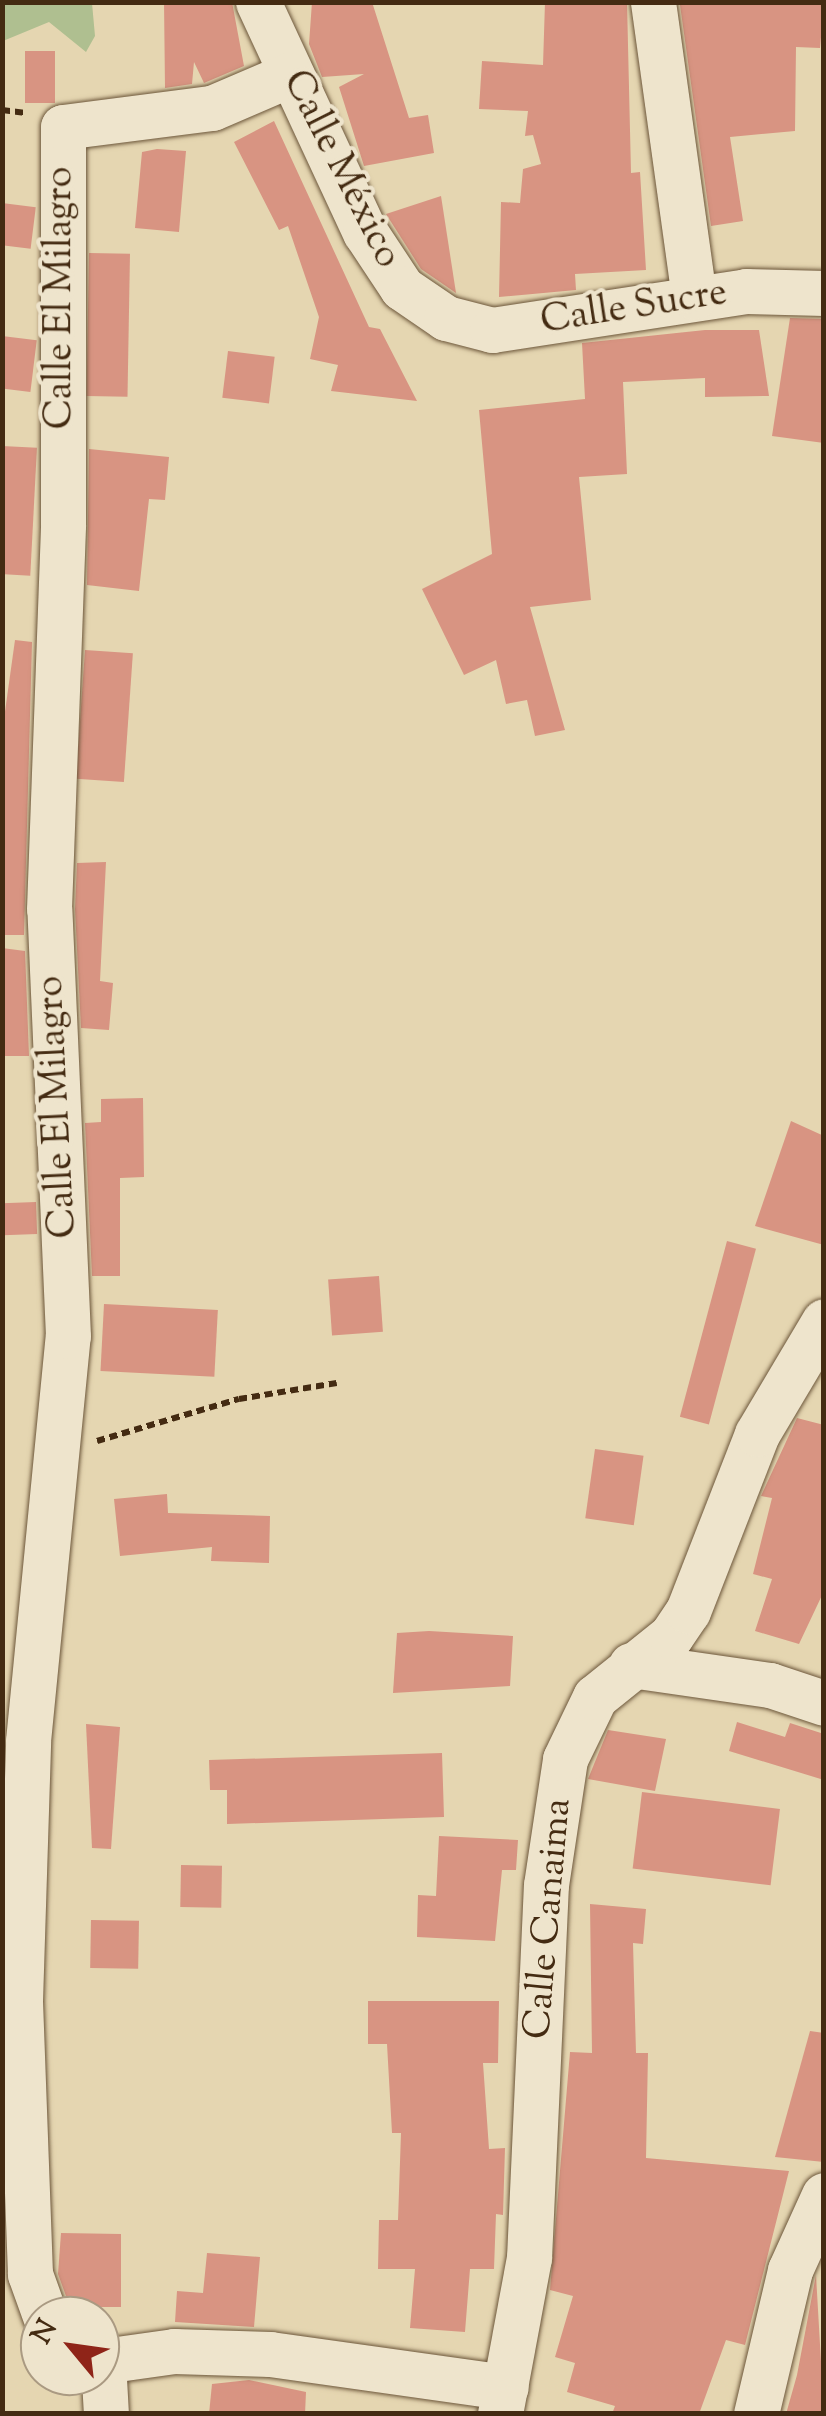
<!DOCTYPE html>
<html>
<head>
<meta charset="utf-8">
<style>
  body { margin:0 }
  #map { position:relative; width:826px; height:2416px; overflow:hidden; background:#e5d6b1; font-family:"Sorts Mill Goudy",serif }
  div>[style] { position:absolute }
  .green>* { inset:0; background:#afbf90 }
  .building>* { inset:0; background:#d89482; transform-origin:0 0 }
  .path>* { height:6px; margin-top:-3px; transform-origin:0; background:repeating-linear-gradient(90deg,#442b12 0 8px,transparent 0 13px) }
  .roads { filter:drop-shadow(0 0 2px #6c563a) drop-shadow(0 0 2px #6c563a) }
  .minor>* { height:45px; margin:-22.5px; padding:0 22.5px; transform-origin:22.5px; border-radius:22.5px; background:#eee4cc }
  span { translate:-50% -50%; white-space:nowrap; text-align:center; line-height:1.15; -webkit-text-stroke:8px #eee4cc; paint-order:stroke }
  .street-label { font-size:38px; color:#442b12 }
  .frame { position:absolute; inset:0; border:5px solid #442b12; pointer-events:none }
  .north { position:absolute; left:20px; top:2296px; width:100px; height:100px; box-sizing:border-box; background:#eee4cc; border:2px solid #aa9a82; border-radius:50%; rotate:299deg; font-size:28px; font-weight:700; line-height:40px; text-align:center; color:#442b12 }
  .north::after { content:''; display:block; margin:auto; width:35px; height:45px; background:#8f2418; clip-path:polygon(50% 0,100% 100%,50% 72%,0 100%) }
</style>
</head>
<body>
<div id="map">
  <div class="green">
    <i style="clip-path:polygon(3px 2px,92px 3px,95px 36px,86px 52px,49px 22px,3px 41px)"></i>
  </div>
  <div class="building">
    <i style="clip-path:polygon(164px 2px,232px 2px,244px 66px,204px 83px,194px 62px,192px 84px,165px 88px)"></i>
    <i style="clip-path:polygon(312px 2px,372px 2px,409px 118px,428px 115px,434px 153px,364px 166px,339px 87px,364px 74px,322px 77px,309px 44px)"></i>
    <i style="clip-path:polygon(545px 2px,627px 2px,631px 173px,640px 172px,646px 270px,575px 274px,576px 290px,499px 297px,501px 202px,520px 203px,523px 169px,541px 164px,533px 135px,525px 136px,528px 111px,479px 109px,482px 61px,543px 65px)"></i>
    <i style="clip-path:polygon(824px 4px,820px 48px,796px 47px,795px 131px,730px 137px,743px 221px,711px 226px,680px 5px)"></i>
    <i style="left:25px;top:51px;width:30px;height:52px"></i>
    <i style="clip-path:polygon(274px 121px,369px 327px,380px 329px,417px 401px,331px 391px,338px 365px,310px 359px,319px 317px,288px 226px,279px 230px,234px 142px)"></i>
    <i style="clip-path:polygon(157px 149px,186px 151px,179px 232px,135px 228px,142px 152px)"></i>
    <i style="clip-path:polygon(441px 196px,456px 293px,421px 269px,386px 214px)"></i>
    <i style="left:2px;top:203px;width:34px;height:42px;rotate:7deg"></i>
    <i style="left:89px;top:253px;width:41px;height:143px;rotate:1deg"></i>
    <i style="clip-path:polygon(790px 318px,824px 319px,824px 443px,772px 436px)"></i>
    <i style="clip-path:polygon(705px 330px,759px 330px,769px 396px,705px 397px,705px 378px,623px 382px,627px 474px,579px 477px,591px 600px,530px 607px,565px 730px,535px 736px,527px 700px,506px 704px,496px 660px,464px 675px,422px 589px,492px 554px,479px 410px,585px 399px,582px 343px)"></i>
    <i style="left:2px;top:336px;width:35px;height:52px;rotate:7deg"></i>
    <i style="left:228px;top:351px;width:47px;height:47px;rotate:7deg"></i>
    <i style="left:2px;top:446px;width:35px;height:128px;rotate:3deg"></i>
    <i style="clip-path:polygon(89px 449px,169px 457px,165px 500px,149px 499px,139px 591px,87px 585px)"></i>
    <i style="clip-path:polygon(15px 640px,32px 642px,24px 935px,2px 935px,2px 733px)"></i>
    <i style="left:85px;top:650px;width:48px;height:129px;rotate:4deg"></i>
    <i style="clip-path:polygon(106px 862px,100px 981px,113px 983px,109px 1030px,81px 1028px,75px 909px,77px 863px)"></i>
    <i style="clip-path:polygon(2px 948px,25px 951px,29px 1056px,2px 1056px)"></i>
    <i style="clip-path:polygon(143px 1098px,144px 1177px,120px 1178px,120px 1276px,92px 1276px,85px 1123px,101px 1122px,101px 1099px)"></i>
    <i style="clip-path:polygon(791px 1121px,824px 1136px,824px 1245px,755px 1226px)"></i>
    <i style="left:36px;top:1202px;width:32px;height:34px;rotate:88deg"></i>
    <i style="left:727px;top:1241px;width:30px;height:182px;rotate:15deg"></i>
    <i style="left:379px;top:1276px;width:56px;height:51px;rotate:86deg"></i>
    <i style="left:104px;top:1304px;width:114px;height:67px;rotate:3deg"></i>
    <i style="clip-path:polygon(797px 1418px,824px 1425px,824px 1591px,799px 1644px,755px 1631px,772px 1579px,753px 1574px,772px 1498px,761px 1496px)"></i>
    <i style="left:595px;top:1449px;width:49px;height:70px;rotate:8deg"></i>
    <i style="clip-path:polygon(167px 1494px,168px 1513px,270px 1516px,269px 1563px,211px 1561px,212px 1547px,120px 1556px,114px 1499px)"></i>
    <i style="clip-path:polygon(429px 1631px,513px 1636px,510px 1686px,393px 1693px,397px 1633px)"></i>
    <i style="clip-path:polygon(737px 1722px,785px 1737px,790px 1723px,824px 1734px,824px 1780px,729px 1751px)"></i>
    <i style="clip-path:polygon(86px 1724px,120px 1727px,111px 1849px,92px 1848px)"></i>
    <i style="clip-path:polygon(608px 1730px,666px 1739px,655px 1791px,588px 1779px)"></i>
    <i style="clip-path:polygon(442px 1753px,444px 1817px,227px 1824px,227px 1790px,210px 1790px,209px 1760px)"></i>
    <i style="left:642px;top:1792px;width:139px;height:77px;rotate:7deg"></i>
    <i style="clip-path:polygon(439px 1836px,518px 1840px,516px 1870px,502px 1870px,495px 1941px,417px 1937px,418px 1895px,436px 1896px)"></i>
    <i style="left:181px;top:1865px;width:41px;height:42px;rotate:1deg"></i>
    <i style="clip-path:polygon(590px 1904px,646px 1909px,643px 1944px,633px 1943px,636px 2053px,648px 2053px,646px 2158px,789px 2171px,745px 2345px,726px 2340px,699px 2414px,612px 2414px,615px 2406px,567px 2392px,575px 2363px,555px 2357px,573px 2296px,550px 2290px,570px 2052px,592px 2053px)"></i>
    <i style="left:91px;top:1920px;width:48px;height:48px;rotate:1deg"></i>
    <i style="clip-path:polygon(368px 2001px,499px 2001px,498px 2063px,483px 2063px,489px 2149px,505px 2148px,503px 2215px,496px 2214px,494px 2269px,470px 2269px,465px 2332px,410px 2328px,415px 2269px,378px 2269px,379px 2220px,398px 2220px,401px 2133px,392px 2133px,387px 2044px,368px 2044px)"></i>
    <i style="clip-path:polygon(810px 2031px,824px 2033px,824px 2162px,775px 2157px)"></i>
    <i style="clip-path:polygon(61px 2233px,121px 2234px,121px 2307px,70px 2307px,58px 2274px)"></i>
    <i style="clip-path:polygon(207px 2253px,260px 2257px,254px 2327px,175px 2322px,177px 2291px,203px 2293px)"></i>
    <i style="clip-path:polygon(816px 2275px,824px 2414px,786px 2414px,797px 2375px)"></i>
    <i style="clip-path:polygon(249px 2380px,306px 2392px,305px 2414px,209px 2414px,212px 2384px)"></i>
  </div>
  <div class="path">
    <i style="left:2px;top:110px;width:24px;rotate:7deg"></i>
    <i style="left:97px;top:1441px;width:148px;rotate:-16.5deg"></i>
    <i style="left:239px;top:1399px;width:99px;rotate:-9.3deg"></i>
  </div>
  <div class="roads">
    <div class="minor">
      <i style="left:258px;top:2px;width:254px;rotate:65.1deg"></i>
      <i style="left:365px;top:232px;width:67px;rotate:56.5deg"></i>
      <i style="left:402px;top:288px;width:53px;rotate:34.3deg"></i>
      <i style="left:446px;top:318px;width:48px;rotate:14.6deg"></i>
      <i style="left:492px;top:330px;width:257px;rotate:-8.7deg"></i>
      <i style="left:746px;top:291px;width:78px;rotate:1.5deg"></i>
      <i style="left:653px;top:2px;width:298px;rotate:82.1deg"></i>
      <i style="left:631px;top:1665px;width:140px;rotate:8.2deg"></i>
      <i style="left:770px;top:1685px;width:57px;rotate:18.4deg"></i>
      <i style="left:45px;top:2316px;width:45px;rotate:-109.7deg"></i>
      <i style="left:30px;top:2274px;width:273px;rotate:-92.1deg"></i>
      <i style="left:20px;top:2001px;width:260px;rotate:-88.2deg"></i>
      <i style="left:28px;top:1741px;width:407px;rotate:-84.4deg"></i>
      <i style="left:68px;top:1336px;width:427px;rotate:-92.5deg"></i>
      <i style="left:49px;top:909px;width:385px;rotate:-87.9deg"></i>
      <i style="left:63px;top:524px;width:397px;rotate:-90deg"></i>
      <i style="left:63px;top:127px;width:150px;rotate:-7.3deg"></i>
      <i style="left:212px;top:108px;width:84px;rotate:-23.2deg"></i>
      <i style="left:103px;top:2361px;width:72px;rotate:-8deg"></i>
      <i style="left:174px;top:2351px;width:96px;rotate:1.8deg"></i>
      <i style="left:270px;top:2354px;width:238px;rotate:8deg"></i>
      <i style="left:103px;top:2361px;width:53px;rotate:86.8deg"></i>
      <i style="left:500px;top:2414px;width:159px;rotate:-79.5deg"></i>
      <i style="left:529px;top:2258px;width:373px;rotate:-87.4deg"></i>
      <i style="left:546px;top:1885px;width:127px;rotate:-81.4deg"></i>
      <i style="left:565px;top:1759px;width:69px;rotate:-64.2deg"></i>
      <i style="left:595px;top:1697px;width:97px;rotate:-38.8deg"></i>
      <i style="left:671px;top:1636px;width:30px;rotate:-56deg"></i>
      <i style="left:688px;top:1611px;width:190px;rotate:-68.7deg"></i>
      <i style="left:757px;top:1434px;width:131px;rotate:-59.3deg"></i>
      <i style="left:756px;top:2414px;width:148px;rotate:-76.7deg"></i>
      <i style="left:790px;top:2270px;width:82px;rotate:-65.6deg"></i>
    </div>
  </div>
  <div class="street-label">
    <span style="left:340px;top:170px;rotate:63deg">Calle México</span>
    <span style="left:62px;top:298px;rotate:-90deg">Calle El Milagro</span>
    <span style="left:634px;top:309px;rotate:-9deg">Calle Sucre</span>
    <span style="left:59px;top:1107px;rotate:-93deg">Calle El Milagro</span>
    <span style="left:550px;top:1919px;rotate:-85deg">Calle Canaima</span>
  </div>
  <div class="frame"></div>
  <div class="north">N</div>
</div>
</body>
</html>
